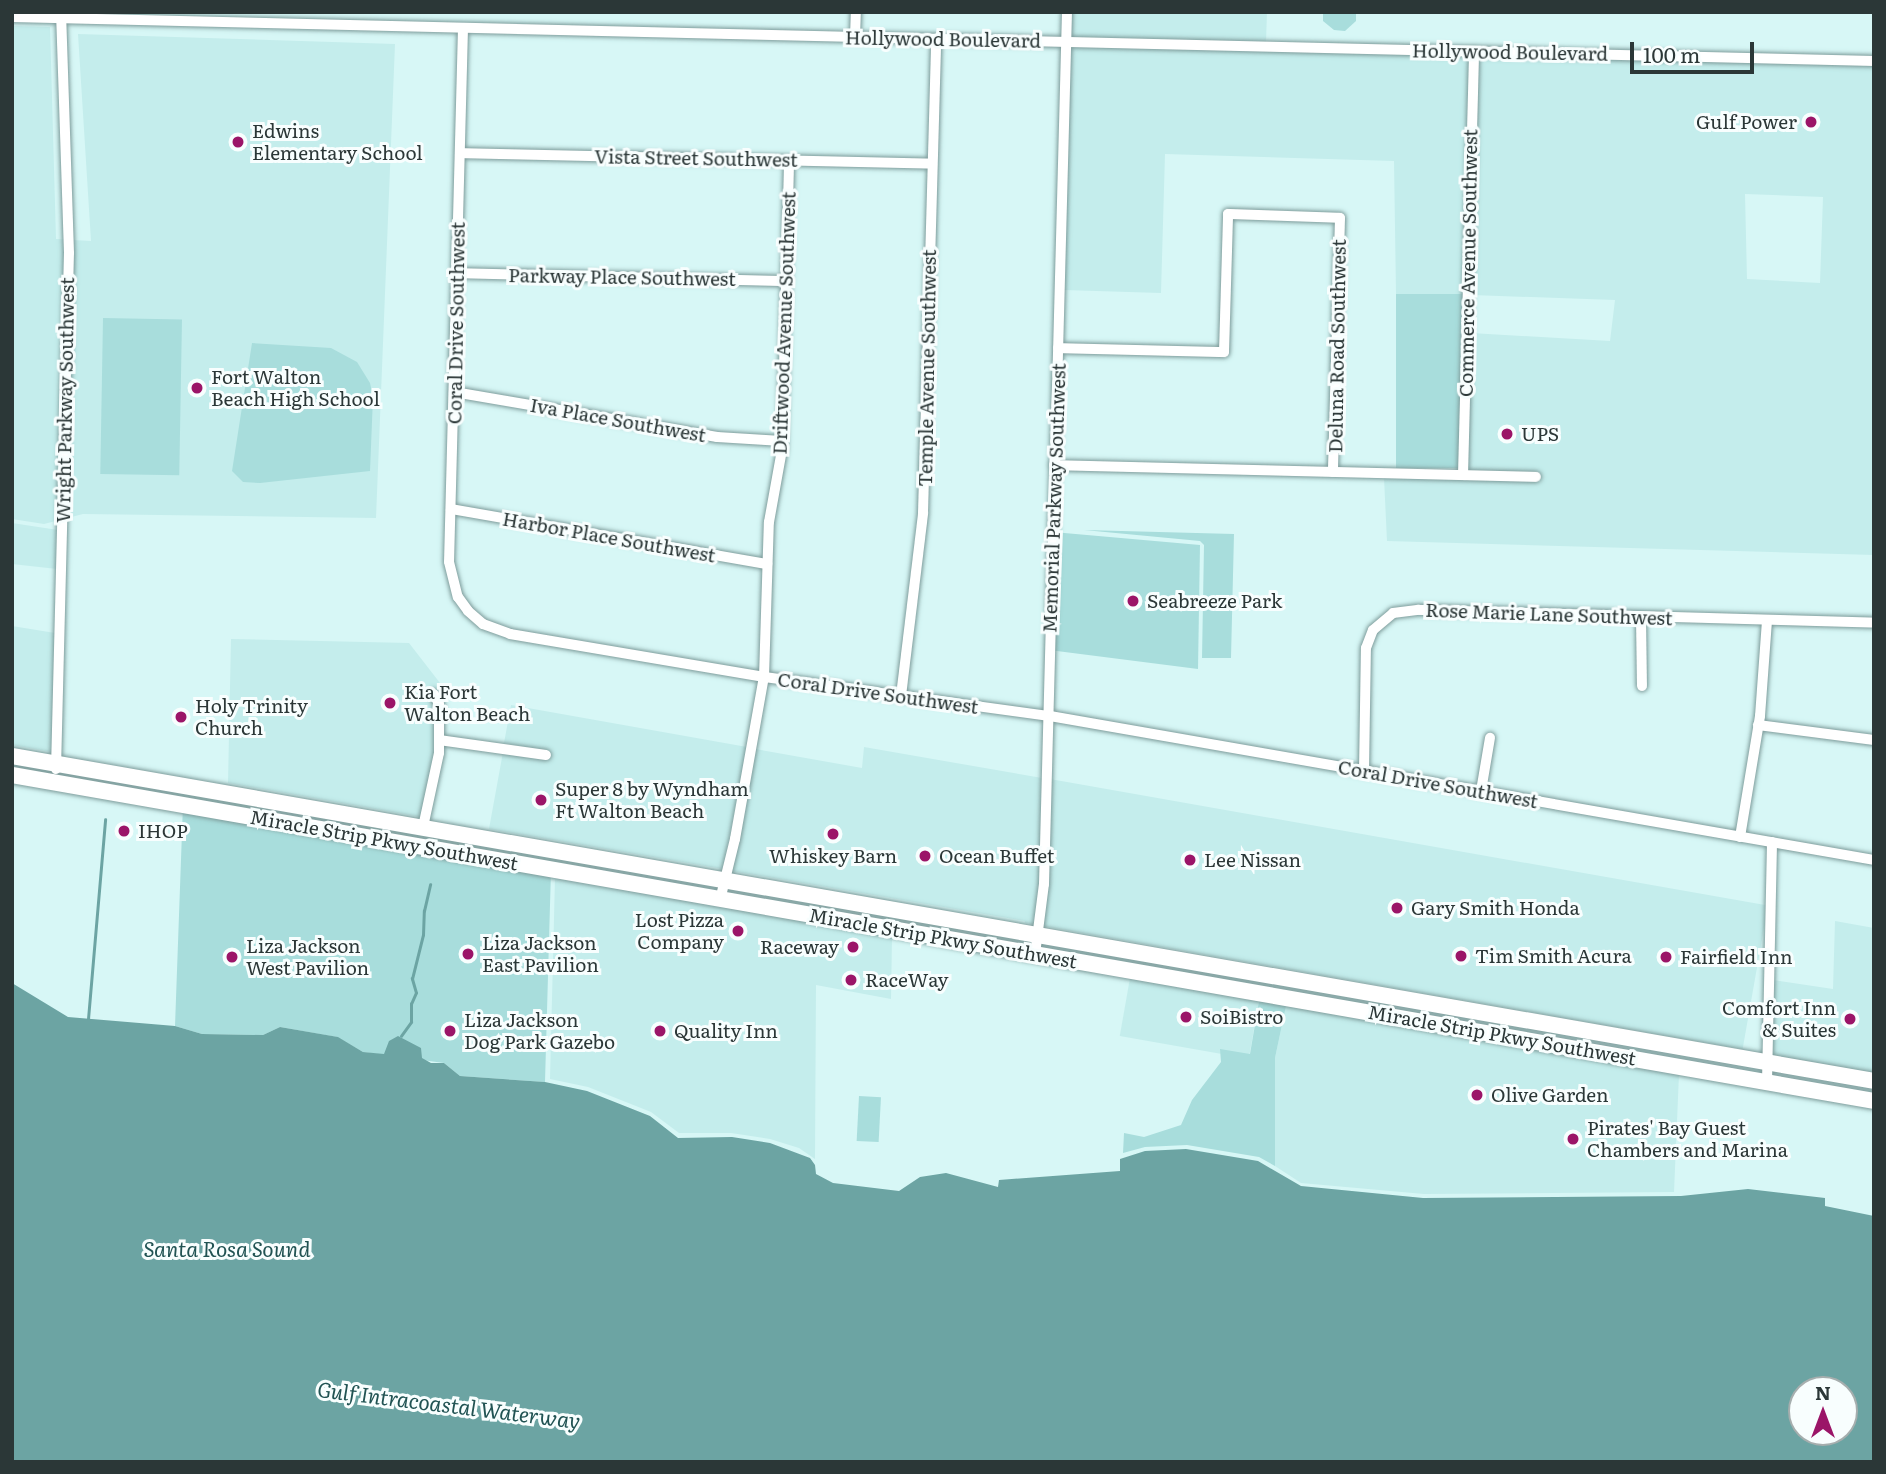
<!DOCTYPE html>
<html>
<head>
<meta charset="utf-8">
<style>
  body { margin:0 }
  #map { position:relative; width:1886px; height:1474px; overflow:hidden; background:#d7f7f6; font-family:Literata,serif }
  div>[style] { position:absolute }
  .built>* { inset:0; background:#c4edec; transform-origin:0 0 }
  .green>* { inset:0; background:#a8dddc; transform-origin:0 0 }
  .water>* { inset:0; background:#6ca4a3 }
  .stream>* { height:2.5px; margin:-1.25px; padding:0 1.25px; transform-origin:1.25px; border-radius:1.25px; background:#6ca4a3 }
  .roads { filter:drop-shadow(0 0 2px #7e9c9b) drop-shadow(0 0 2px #7e9c9b) }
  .minor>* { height:10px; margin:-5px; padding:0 5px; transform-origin:5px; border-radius:5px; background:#fff }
  .highway>* { height:16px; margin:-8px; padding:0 8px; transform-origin:8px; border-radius:8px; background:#fff }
  .dots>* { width:19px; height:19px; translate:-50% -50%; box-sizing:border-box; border:4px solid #f8fefe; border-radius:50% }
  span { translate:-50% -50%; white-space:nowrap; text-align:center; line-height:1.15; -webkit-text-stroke:6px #f8fefe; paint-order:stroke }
  .street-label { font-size:19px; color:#2b3737 }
  .poi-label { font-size:19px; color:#2b3737 }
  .right { translate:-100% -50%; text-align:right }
  .left { translate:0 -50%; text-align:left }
  .water-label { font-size:21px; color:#215353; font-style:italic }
  .frame { position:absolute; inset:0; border:14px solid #2b3737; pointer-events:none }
  .north { position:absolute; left:1788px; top:1376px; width:70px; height:70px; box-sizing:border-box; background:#f8fefe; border:2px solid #a6aeae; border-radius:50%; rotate:0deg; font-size:19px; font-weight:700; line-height:28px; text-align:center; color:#2b3737 }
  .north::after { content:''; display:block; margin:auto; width:24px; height:32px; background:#9b1568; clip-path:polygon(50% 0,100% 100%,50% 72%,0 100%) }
  .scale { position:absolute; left:1630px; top:42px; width:124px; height:32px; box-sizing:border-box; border:4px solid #2b3737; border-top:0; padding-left:9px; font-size:21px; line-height:24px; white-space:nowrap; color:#2b3737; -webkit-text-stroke:5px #f8fefe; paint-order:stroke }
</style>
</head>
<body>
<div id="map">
  <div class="built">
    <i style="clip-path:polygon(1071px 12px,1267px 12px,1266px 42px,1071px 37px)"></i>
    <i style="clip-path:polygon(12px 26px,50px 27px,56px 239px,91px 241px,78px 34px,395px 44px,376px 518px,83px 514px,44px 524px,12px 519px)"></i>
    <i style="clip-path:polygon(1071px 47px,1469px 56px,1463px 294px,1396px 294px,1394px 161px,1165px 154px,1161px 293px,1064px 290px)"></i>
    <i style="clip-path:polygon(evenodd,1478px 56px,1874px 65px,1874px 555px,1387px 541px,1384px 478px,1540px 482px,1540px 472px,1467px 470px,1471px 333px,1610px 341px,1615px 300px,1472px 295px,1478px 56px,1745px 194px,1823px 197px,1820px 283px,1747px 279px,1745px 194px)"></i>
    <i style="clip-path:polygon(12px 523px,58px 530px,57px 569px,12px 564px)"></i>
    <i style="clip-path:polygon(12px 626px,55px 633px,52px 752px,12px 745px)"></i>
    <i style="clip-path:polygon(231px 639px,409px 643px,447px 692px,443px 712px,436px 688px,429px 693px,435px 705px,435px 755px,421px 817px,228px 783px)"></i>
    <i style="clip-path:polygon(511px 705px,747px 747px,723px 869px,489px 829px,503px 752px,549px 760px,550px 751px,504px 743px)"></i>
    <i style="clip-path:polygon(864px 747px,1042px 778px,1037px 923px,732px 871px,755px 749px,862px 768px)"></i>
    <i style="left:1050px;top:779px;width:729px;height:146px;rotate:10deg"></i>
    <i style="clip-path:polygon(555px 878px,892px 937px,891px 999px,816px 985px,815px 1159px,799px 1148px,770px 1139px,731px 1133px,679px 1133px,651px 1112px,588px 1087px,550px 1079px)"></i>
    <i style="clip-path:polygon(1835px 921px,1874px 928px,1874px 1073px,1771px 1055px,1773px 980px,1833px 989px)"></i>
    <i style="left:1130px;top:978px;width:131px;height:59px;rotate:10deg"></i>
    <i style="clip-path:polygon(1286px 1006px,1679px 1074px,1674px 1192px,1424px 1194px,1301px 1183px,1275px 1166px,1275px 1058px)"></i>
  </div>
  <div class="green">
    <i style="clip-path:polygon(1323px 12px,1356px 12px,1356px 21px,1345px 31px,1334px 30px,1323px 21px)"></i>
    <i style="left:1396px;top:294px;width:67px;height:174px"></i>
    <i style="left:103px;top:318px;width:79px;height:156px;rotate:1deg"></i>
    <i style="clip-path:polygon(252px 343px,331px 348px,357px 362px,370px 383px,373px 397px,370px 471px,260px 483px,243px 482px,232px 471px)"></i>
    <i style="clip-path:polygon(1084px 530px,1234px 534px,1231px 658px,1202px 658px,1204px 545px,1200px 541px)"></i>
    <i style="clip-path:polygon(1053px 532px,1200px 545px,1198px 669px,1049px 650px)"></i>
    <i style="clip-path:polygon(183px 804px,551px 870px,545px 1082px,460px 1076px,444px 1063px,363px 1052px,337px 1037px,280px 1027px,263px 1035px,202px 1034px,175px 1026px)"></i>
    <i style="clip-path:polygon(1259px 1001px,1286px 1006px,1275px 1058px,1275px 1166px,1259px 1157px,1187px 1145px,1145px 1147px,1123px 1153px,1124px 1133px,1144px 1137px,1181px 1125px,1192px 1100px,1221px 1062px,1220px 1049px,1250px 1054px)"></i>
    <i style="left:859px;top:1096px;width:22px;height:45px;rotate:3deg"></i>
  </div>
  <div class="water">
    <i style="clip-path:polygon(evenodd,12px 983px,68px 1017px,175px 1026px,202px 1034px,263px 1035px,280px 1027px,338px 1037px,363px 1052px,384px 1054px,389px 1041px,398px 1036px,421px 1048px,422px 1058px,431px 1063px,444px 1063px,460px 1076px,545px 1082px,587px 1091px,650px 1116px,678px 1138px,732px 1137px,770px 1143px,810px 1158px,815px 1165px,816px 1174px,833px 1183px,899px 1191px,920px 1177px,946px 1173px,998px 1187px,999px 1180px,1120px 1171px,1120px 1159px,1145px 1151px,1186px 1149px,1258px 1161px,1301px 1186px,1423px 1198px,1681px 1196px,1748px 1189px,1825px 1198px,1825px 1206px,1874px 1216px,1874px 1462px,12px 1462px,12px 983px,1844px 1390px,1844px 1432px,1802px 1432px,1802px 1390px,1844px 1390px)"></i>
  </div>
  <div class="stream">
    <i style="left:88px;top:1019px;width:200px;rotate:-85.1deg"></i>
    <i style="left:401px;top:1036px;width:17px;rotate:-54deg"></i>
    <i style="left:411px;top:1022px;width:18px;rotate:-90deg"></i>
    <i style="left:411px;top:1004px;width:12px;rotate:-66deg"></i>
    <i style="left:416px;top:993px;width:15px;rotate:-106deg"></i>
    <i style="left:412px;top:979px;width:45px;rotate:-76deg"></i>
    <i style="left:423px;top:935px;width:24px;rotate:-88deg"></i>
    <i style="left:424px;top:911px;width:27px;rotate:-77deg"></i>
  </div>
  <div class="roads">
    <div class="minor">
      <i style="left:12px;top:17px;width:1863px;rotate:1.35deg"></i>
      <i style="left:463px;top:28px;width:534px;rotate:91.5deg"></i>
      <i style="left:449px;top:562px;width:36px;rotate:76deg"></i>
      <i style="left:458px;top:597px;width:17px;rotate:54deg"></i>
      <i style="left:468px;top:611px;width:20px;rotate:41deg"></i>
      <i style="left:483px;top:624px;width:29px;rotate:20deg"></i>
      <i style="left:510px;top:634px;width:258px;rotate:9.6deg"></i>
      <i style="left:764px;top:677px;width:289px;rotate:7.8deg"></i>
      <i style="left:1050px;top:716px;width:836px;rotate:9.91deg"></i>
      <i style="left:855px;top:37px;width:25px;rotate:-88deg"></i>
      <i style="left:460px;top:153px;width:472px;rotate:1.3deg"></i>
      <i style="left:457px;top:273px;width:329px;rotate:1.4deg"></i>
      <i style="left:1058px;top:348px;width:166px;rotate:1.4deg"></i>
      <i style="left:1224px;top:352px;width:138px;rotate:-88.3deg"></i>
      <i style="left:1228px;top:214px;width:112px;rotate:2deg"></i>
      <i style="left:1340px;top:218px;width:254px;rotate:91.6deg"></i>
      <i style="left:454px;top:392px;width:267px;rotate:9.7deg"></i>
      <i style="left:717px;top:437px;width:65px;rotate:3.5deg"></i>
      <i style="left:1054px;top:465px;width:482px;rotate:1.4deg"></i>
      <i style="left:1463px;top:475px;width:424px;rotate:-88.5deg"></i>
      <i style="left:451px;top:509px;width:321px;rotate:9.9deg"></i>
      <i style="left:1641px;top:617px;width:69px;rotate:89.2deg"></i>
      <i style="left:901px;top:696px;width:184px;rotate:-83.1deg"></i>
      <i style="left:923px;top:513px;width:474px;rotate:-88.4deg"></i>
      <i style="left:1758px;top:725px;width:117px;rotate:7.4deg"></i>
      <i style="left:439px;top:740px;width:108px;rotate:8deg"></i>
      <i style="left:56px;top:769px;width:516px;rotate:-88.56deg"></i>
      <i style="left:69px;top:253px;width:241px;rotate:-91.9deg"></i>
      <i style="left:1364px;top:771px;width:123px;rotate:-89.1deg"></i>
      <i style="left:1366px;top:648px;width:19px;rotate:-69deg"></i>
      <i style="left:1373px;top:630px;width:26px;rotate:-40deg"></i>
      <i style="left:1393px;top:613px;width:26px;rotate:-7deg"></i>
      <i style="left:1419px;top:610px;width:455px;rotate:1.6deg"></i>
      <i style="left:1481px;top:791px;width:54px;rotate:-80.4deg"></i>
      <i style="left:423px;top:827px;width:76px;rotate:-77.8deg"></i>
      <i style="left:439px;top:753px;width:49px;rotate:-90deg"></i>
      <i style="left:439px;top:704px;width:11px;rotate:-117deg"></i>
      <i style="left:1740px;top:837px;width:123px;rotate:-80.6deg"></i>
      <i style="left:1760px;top:716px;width:96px;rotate:-85.8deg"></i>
      <i style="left:720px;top:900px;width:63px;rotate:-76.2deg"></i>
      <i style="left:735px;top:839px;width:165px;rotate:-79.9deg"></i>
      <i style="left:764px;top:677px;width:155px;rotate:-88.2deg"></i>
      <i style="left:769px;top:522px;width:73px;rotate:-79.8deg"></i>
      <i style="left:782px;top:450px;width:289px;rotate:-88.6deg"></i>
      <i style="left:1035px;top:954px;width:71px;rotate:-82.7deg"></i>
      <i style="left:1044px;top:884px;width:872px;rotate:-88.49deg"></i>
      <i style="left:1767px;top:1082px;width:240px;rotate:-88.8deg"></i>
    </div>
    <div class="highway">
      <i style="left:12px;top:756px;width:1890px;rotate:9.9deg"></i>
      <i style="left:12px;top:775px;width:1890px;rotate:9.93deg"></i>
    </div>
  </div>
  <div class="dots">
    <i style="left:1811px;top:122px;background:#9b1568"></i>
    <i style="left:238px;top:142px;background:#9b1568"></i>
    <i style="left:197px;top:388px;background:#9b1568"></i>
    <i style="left:1507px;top:434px;background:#9b1568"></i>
    <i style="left:1133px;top:601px;background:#9b1568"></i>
    <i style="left:390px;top:703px;background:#9b1568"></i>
    <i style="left:181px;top:717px;background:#9b1568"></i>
    <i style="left:541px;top:800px;background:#9b1568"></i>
    <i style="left:124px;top:831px;background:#9b1568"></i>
    <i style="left:833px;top:834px;background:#9b1568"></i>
    <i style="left:925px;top:856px;background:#9b1568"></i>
    <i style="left:1190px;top:860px;background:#9b1568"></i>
    <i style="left:1397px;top:908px;background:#9b1568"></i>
    <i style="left:738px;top:931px;background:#9b1568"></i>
    <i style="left:853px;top:947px;background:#9b1568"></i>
    <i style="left:468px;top:954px;background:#9b1568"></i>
    <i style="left:1461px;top:956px;background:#9b1568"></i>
    <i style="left:232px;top:957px;background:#9b1568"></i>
    <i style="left:1666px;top:957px;background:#9b1568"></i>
    <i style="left:851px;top:980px;background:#9b1568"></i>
    <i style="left:1186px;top:1017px;background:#9b1568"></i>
    <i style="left:1850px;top:1019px;background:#9b1568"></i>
    <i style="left:450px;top:1031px;background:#9b1568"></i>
    <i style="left:660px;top:1031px;background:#9b1568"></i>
    <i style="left:1477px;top:1095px;background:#9b1568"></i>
    <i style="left:1573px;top:1139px;background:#9b1568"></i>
  </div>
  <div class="street-label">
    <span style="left:943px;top:39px;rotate:1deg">Hollywood Boulevard</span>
    <span style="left:1510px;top:52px;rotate:1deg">Hollywood Boulevard</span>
    <span style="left:696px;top:158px;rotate:1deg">Vista Street Southwest</span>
    <span style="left:1468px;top:263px;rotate:-89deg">Commerce Avenue Southwest</span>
    <span style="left:622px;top:277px;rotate:1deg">Parkway Place Southwest</span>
    <span style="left:456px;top:323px;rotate:-89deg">Coral Drive Southwest</span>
    <span style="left:784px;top:323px;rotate:-88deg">Driftwood Avenue Southwest</span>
    <span style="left:1337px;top:346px;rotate:-89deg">Deluna Road Southwest</span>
    <span style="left:927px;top:368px;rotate:-89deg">Temple Avenue Southwest</span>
    <span style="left:65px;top:400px;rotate:-89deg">Wright Parkway Southwest</span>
    <span style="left:618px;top:420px;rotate:10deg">Iva Place Southwest</span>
    <span style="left:1054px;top:498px;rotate:-88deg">Memorial Parkway Southwest</span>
    <span style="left:609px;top:537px;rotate:10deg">Harbor Place Southwest</span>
    <span style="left:1549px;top:614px;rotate:2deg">Rose Marie Lane Southwest</span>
    <span style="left:878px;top:693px;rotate:8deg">Coral Drive Southwest</span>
    <span style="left:1438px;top:784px;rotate:10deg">Coral Drive Southwest</span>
    <span style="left:384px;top:840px;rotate:10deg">Miracle Strip Pkwy Southwest</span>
    <span style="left:943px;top:938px;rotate:10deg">Miracle Strip Pkwy Southwest</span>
    <span style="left:1502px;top:1035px;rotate:10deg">Miracle Strip Pkwy Southwest</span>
  </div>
  <div class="poi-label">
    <span class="right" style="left:1797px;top:122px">Gulf Power</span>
    <span class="left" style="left:252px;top:142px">Edwins<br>Elementary School</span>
    <span class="left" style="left:211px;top:388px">Fort Walton<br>Beach High School</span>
    <span class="left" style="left:1521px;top:434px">UPS</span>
    <span class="left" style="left:1147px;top:601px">Seabreeze Park</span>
    <span class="left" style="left:404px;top:703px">Kia Fort<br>Walton Beach</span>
    <span class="left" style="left:195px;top:717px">Holy Trinity<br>Church</span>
    <span class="left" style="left:555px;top:800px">Super 8 by Wyndham<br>Ft Walton Beach</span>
    <span class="left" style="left:138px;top:831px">IHOP</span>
    <span style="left:833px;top:856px">Whiskey Barn</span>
    <span class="left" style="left:939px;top:856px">Ocean Buffet</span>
    <span class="left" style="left:1204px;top:860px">Lee Nissan</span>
    <span class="left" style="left:1411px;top:908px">Gary Smith Honda</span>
    <span class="right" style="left:724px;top:931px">Lost Pizza<br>Company</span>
    <span class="left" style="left:482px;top:954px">Liza Jackson<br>East Pavilion</span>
    <span class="left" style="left:246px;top:957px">Liza Jackson<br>West Pavilion</span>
    <span class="right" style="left:839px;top:947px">Raceway</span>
    <span class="left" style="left:1475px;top:956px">Tim Smith Acura</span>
    <span class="left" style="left:1680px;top:957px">Fairfield Inn</span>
    <span class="left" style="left:865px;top:980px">RaceWay</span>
    <span class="right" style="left:1836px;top:1019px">Comfort Inn<br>&amp; Suites</span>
    <span class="left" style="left:1200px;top:1017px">SoiBistro</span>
    <span class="left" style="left:464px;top:1031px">Liza Jackson<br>Dog Park Gazebo</span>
    <span class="left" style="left:674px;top:1031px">Quality Inn</span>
    <span class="left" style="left:1491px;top:1095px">Olive Garden</span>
    <span class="left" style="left:1587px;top:1139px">Pirates' Bay Guest<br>Chambers and Marina</span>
  </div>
  <div class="water-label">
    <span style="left:227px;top:1248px">Santa Rosa Sound</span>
    <span style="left:449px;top:1404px;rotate:7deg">Gulf Intracoastal Waterway</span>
  </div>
  <div class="frame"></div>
  <div class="north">N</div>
  <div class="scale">100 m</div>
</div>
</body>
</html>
